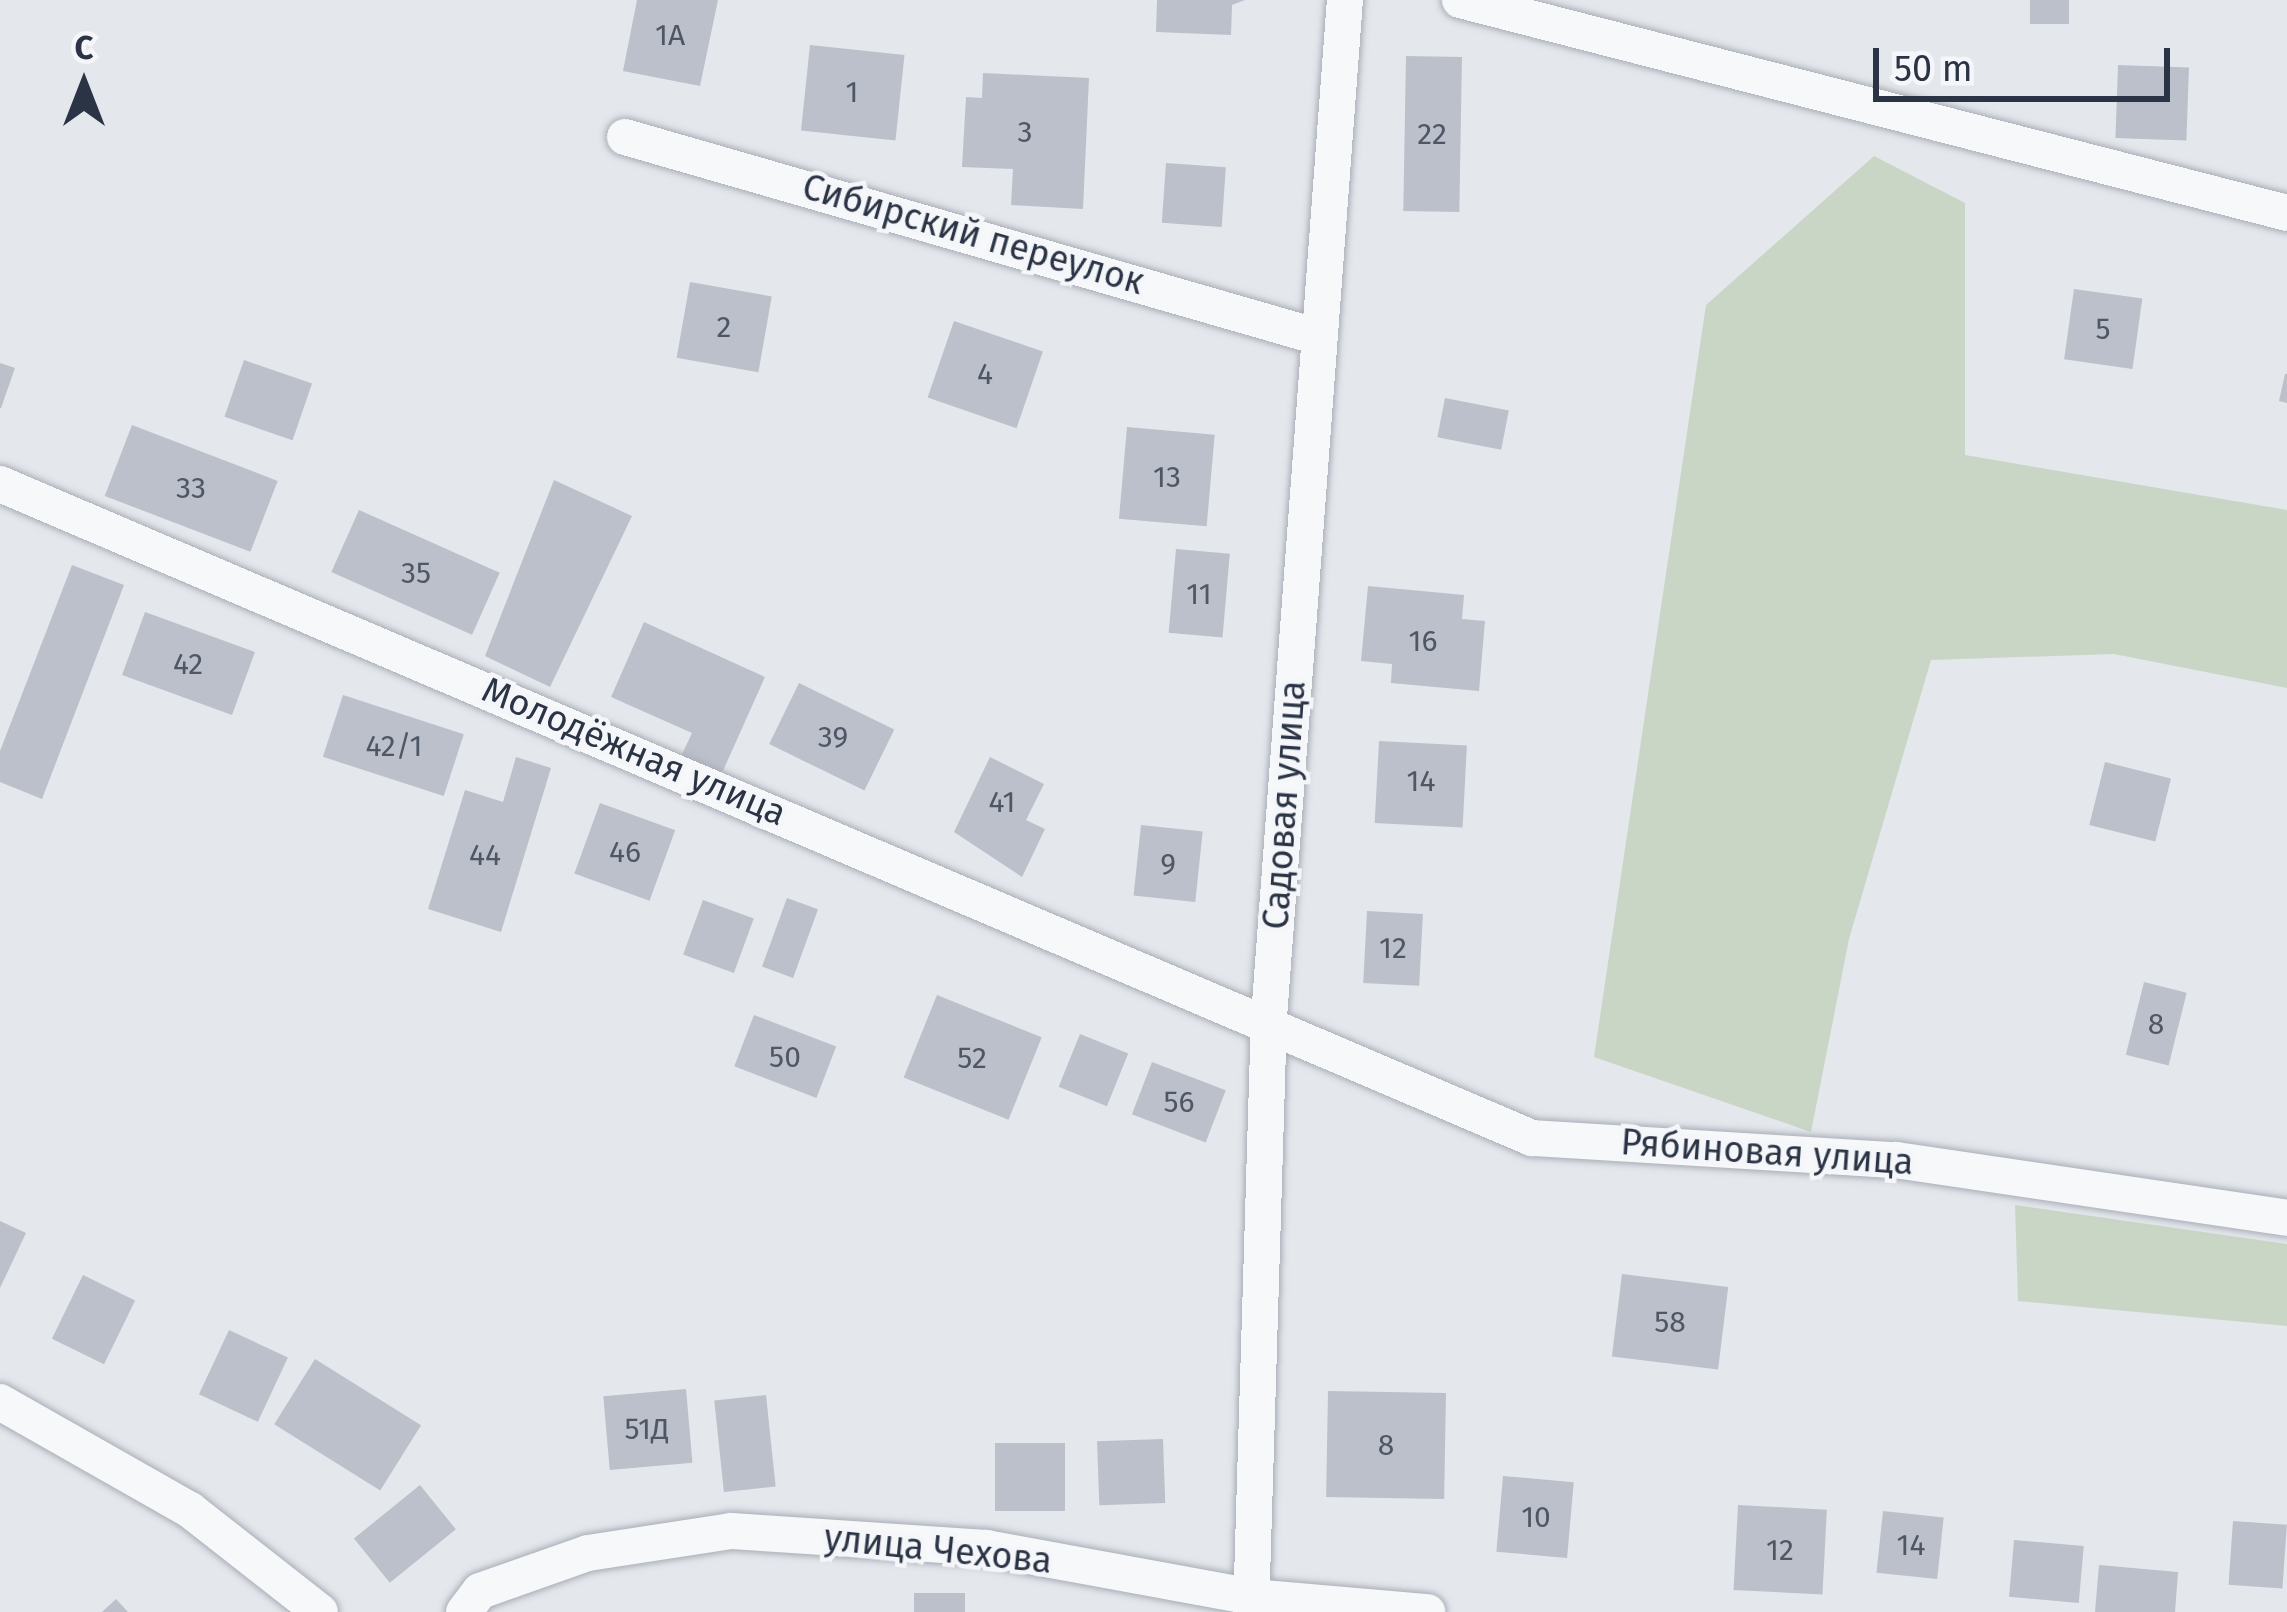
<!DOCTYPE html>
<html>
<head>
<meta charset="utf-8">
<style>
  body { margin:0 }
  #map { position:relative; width:2287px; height:1612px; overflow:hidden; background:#e4e7ec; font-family:"Fira Sans",sans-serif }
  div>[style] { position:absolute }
  .green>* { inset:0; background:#c9d6c5 }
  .building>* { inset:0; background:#bbc0ca; transform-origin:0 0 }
  .roads { filter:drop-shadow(0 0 3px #a9aeb7) drop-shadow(0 0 3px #a9aeb7) }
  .street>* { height:36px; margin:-18px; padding:0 18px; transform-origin:18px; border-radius:18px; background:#f7f8fa }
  span { translate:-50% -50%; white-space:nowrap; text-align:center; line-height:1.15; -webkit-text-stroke:9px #f4f6f9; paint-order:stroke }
  .number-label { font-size:30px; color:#4f5766 }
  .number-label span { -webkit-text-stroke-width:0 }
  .street-label { font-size:36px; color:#2b3445 }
  .north { position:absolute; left:24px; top:24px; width:120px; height:120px; -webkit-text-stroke:9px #f4f6f9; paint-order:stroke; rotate:0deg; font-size:33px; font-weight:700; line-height:48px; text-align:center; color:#2b3445 }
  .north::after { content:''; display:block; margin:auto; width:42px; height:54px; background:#2b3445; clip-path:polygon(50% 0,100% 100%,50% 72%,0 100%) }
  .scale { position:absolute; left:1873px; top:48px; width:297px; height:54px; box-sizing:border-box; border:6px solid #2b3445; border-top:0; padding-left:15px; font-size:36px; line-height:42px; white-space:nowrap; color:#2b3445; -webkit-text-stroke:9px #f4f6f9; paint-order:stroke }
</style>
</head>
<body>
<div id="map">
  <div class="green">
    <i style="clip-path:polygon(1874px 156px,1965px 203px,1965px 455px,2287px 510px,2287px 688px,2114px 654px,1931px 660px,1849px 939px,1811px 1132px,1594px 1057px,1706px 305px)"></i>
    <i style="clip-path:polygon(2015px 1205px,2287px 1244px,2287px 1326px,2018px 1301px)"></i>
  </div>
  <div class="building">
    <i style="clip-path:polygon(637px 0,718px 0,700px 86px,623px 71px)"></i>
    <i style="clip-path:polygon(1157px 0,1245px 0,1232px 5px,1231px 35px,1156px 32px)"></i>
    <i style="left:2030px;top:0;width:39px;height:24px"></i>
    <i style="left:810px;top:45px;width:95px;height:86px;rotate:6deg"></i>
    <i style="left:1406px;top:56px;width:56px;height:155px;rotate:1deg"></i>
    <i style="left:2118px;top:65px;width:71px;height:73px;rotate:2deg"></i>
    <i style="clip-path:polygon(983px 73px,1089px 78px,1083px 209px,1011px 205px,1013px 169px,962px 167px,966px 97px,982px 98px)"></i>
    <i style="left:1166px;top:163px;width:60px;height:60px;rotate:4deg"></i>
    <i style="left:690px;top:282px;width:83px;height:77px;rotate:10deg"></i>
    <i style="left:2074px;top:289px;width:69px;height:71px;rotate:8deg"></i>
    <i style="left:954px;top:321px;width:94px;height:81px;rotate:19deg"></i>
    <i style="left:244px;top:360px;width:72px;height:60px;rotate:19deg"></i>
    <i style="clip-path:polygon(0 363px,15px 368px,1px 408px,0 408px)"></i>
    <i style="clip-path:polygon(2285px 374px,2287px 374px,2287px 403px,2279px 401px)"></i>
    <i style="left:1445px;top:398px;width:65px;height:40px;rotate:11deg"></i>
    <i style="left:132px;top:425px;width:156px;height:76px;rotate:21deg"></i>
    <i style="left:1127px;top:427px;width:88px;height:92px;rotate:5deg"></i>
    <i style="clip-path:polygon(554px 480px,632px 516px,550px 687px,485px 656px)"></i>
    <i style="left:359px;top:510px;width:154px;height:68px;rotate:24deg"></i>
    <i style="left:1176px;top:549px;width:54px;height:84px;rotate:5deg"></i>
    <i style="clip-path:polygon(72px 565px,124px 585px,42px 799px,0 782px,0 751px)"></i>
    <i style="clip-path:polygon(1368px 586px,1464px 595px,1462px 619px,1485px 621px,1479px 691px,1391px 683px,1392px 664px,1361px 661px)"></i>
    <i style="left:145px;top:612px;width:117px;height:67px;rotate:20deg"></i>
    <i style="clip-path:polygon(644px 622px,765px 677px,718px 782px,678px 763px,692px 733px,611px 697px)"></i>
    <i style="left:799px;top:683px;width:106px;height:68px;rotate:26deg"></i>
    <i style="left:343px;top:695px;width:127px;height:65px;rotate:18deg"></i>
    <i style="left:1379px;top:741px;width:88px;height:82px;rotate:3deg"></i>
    <i style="clip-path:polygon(516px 757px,551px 768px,501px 932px,428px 909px,465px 790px,503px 802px)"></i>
    <i style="clip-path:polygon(990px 757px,1044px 784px,1026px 820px,1045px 829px,1022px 877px,954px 832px)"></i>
    <i style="left:2105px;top:762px;width:68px;height:65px;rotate:14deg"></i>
    <i style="left:600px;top:803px;width:80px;height:75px;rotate:20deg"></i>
    <i style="left:1141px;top:825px;width:62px;height:71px;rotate:6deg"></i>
    <i style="left:787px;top:898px;width:33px;height:73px;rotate:20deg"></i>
    <i style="left:703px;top:900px;width:54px;height:58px;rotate:20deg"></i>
    <i style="left:1367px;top:911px;width:56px;height:72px;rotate:3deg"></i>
    <i style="left:2144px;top:982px;width:44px;height:75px;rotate:14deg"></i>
    <i style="left:937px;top:995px;width:113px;height:89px;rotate:22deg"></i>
    <i style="left:754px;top:1015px;width:88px;height:55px;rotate:21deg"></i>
    <i style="left:1080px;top:1034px;width:52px;height:57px;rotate:22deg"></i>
    <i style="left:1152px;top:1062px;width:79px;height:56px;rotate:21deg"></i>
    <i style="clip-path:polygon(0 1221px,26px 1233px,0 1288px)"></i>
    <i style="left:1622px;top:1274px;width:107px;height:83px;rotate:7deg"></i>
    <i style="left:83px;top:1275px;width:58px;height:71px;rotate:26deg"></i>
    <i style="left:229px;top:1330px;width:65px;height:71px;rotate:25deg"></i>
    <i style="left:315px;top:1359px;width:125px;height:77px;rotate:32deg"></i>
    <i style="left:686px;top:1389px;width:74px;height:83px;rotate:85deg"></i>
    <i style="left:1328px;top:1391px;width:118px;height:106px;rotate:1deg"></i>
    <i style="left:766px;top:1395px;width:92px;height:52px;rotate:84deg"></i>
    <i style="left:1163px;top:1439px;width:64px;height:66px;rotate:88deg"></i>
    <i style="left:995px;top:1443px;width:70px;height:68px"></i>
    <i style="left:1503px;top:1476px;width:71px;height:76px;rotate:5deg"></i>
    <i style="left:420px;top:1485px;width:57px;height:85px;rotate:51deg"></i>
    <i style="left:1738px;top:1505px;width:89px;height:85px;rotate:3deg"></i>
    <i style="left:1883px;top:1511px;width:61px;height:62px;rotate:6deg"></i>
    <i style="left:2233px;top:1521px;width:54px;height:64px;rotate:4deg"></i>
    <i style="left:2014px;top:1540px;width:70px;height:57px;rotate:5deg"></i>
    <i style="clip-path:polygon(2099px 1565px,2178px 1572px,2175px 1612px,2095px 1612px)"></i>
    <i style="left:914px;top:1593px;width:51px;height:19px"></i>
    <i style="clip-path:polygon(116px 1599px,128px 1612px,102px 1612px)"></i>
  </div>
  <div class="roads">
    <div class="street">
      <i style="left:1460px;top:0;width:854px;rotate:14.44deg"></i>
      <i style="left:625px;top:137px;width:722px;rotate:16.08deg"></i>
      <i style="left:0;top:484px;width:1666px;rotate:23.12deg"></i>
      <i style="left:1532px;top:1138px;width:365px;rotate:3.5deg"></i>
      <i style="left:1896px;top:1160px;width:395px;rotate:8.4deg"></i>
      <i style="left:0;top:1402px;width:219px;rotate:29.6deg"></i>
      <i style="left:190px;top:1510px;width:165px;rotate:38.1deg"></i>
      <i style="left:464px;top:1612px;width:26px;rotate:-53deg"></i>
      <i style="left:480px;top:1591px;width:114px;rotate:-19.4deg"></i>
      <i style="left:588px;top:1553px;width:145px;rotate:-8.7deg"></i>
      <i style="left:731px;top:1531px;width:256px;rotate:3.8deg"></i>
      <i style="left:986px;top:1548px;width:270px;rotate:10.4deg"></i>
      <i style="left:1252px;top:1597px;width:176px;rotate:4.9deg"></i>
      <i style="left:1251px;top:1612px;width:595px;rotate:-88.27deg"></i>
      <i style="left:1269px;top:1017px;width:1020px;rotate:-85.73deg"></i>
    </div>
  </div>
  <div class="number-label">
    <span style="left:670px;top:35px">1А</span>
    <span style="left:852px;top:92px">1</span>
    <span style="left:1025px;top:132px">3</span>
    <span style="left:1432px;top:134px">22</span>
    <span style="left:724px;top:327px">2</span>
    <span style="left:2103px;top:329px">5</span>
    <span style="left:985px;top:374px">4</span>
    <span style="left:1167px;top:477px">13</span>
    <span style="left:191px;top:488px">33</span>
    <span style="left:416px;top:573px">35</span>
    <span style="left:1199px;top:594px">11</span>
    <span style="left:1423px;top:641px">16</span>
    <span style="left:188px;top:664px">42</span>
    <span style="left:833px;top:737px">39</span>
    <span style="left:394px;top:746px">42/1</span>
    <span style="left:1421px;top:781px">14</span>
    <span style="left:1002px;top:802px">41</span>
    <span style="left:625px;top:852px">46</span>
    <span style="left:485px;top:855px">44</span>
    <span style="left:1168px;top:864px">9</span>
    <span style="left:1393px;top:948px">12</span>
    <span style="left:2156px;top:1024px">8</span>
    <span style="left:785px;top:1057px">50</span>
    <span style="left:972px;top:1058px">52</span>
    <span style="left:1179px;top:1102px">56</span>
    <span style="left:1670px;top:1322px">58</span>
    <span style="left:647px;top:1429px">51Д</span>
    <span style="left:1386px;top:1445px">8</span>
    <span style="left:1536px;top:1517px">10</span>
    <span style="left:1911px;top:1545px">14</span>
    <span style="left:1780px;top:1550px">12</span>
  </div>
  <div class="street-label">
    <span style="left:973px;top:235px;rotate:16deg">Сибирский переулок</span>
    <span style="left:634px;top:752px;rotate:23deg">Молодёжная улица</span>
    <span style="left:1285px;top:805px;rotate:-86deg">Садовая улица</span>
    <span style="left:1767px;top:1153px;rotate:4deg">Рябиновая улица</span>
    <span style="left:938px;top:1550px;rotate:6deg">улица Чехова</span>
  </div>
  <div class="north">С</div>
  <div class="scale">50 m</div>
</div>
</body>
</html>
